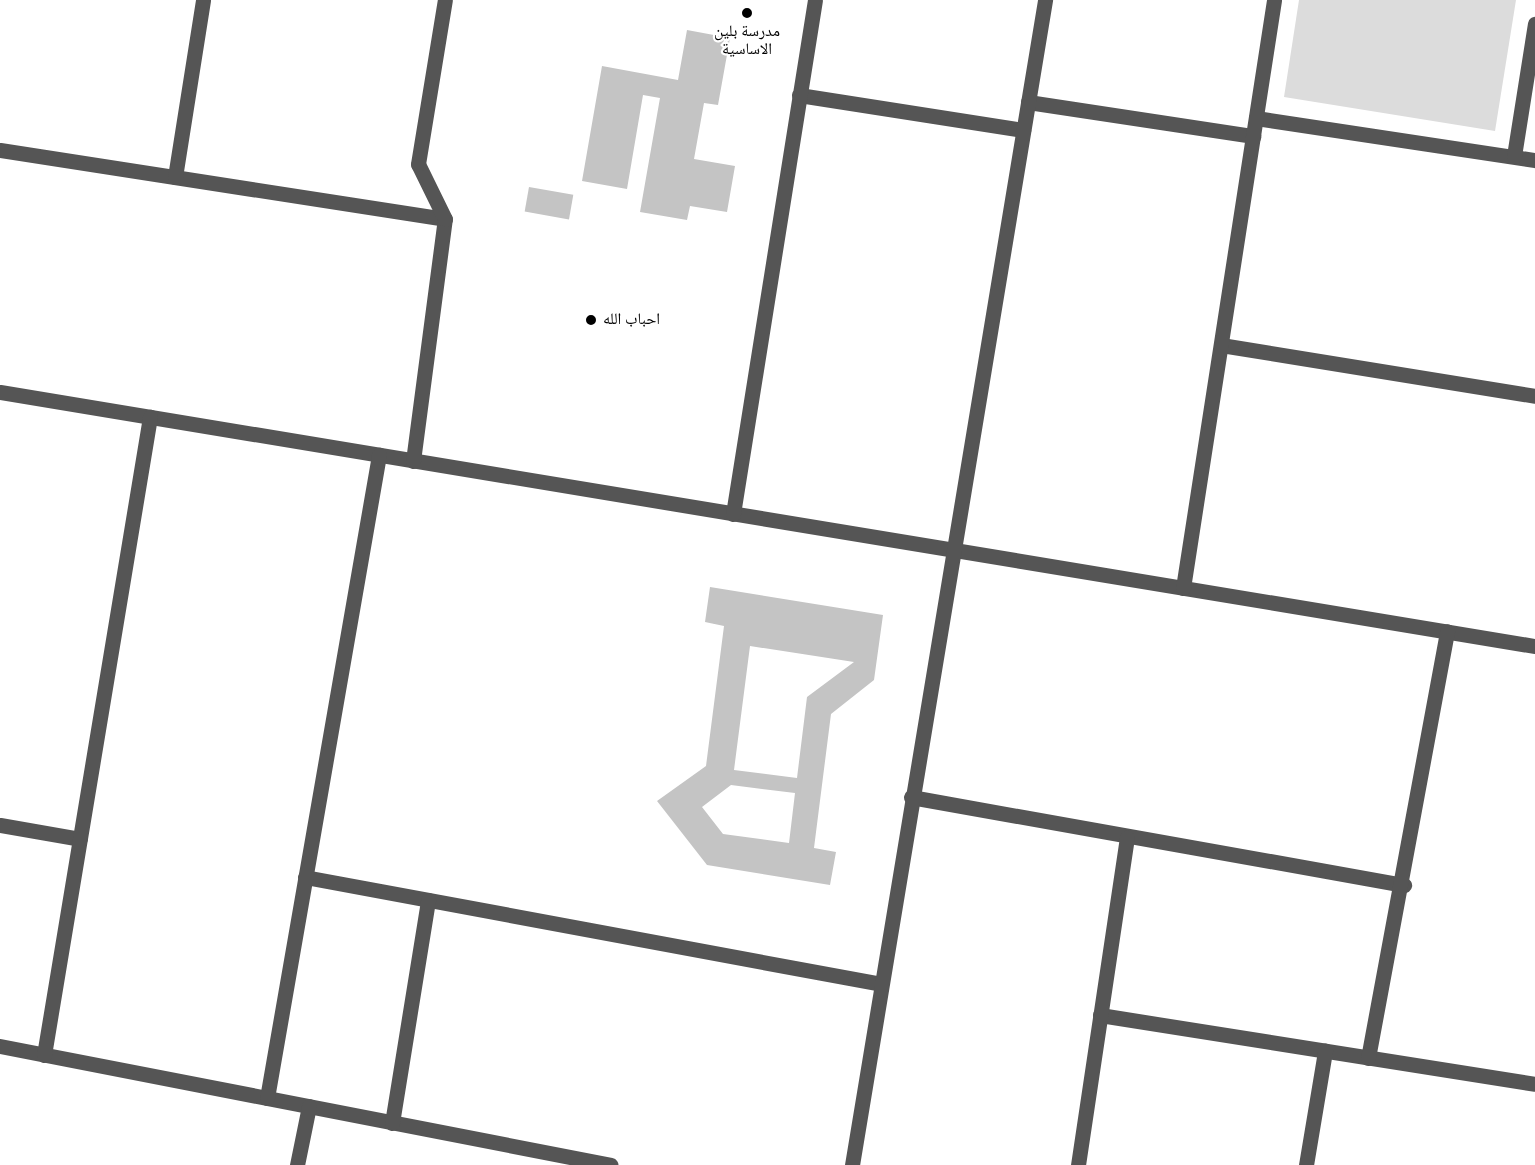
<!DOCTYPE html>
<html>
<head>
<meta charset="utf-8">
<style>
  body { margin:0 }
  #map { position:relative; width:1535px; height:1165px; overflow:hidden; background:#fff; font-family:Overpass,"Noto Naskh Arabic",sans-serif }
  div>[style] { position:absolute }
  .green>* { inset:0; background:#dcdcdc }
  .building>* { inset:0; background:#c4c4c4; transform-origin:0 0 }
  .minor>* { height:15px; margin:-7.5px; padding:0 7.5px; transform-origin:7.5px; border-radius:7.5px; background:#555 }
  .dots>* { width:16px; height:16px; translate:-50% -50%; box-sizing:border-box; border:3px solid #fff; border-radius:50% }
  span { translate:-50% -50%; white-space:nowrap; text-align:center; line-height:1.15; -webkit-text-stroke:4.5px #fff; paint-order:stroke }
  .poi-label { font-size:16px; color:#000 }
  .left { translate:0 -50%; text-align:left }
</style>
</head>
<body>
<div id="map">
  <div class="green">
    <i style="clip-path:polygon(1299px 0,1516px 0,1495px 131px,1284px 97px)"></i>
  </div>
  <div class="building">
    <i style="clip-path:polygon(687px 30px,730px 38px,718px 105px,704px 103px,694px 159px,735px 166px,727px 212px,690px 206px,687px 220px,640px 212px,660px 98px,643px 95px,627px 189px,582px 181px,602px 66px,678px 80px)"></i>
    <i style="left:529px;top:187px;width:45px;height:25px;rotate:10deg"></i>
    <i style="clip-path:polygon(evenodd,710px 587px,883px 615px,874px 680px,831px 714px,814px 848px,836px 852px,830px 885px,707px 865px,657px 801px,706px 766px,724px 626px,705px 622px,710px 587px,750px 646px,854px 662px,807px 697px,797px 778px,734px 770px,750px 646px,710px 587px,731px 785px,795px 793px,789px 843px,723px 834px,702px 807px,731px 785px)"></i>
  </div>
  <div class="minor">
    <i style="left:799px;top:95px;width:227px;rotate:8.9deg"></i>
    <i style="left:1028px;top:102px;width:228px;rotate:8.6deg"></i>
    <i style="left:1256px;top:118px;width:282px;rotate:8.6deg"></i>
    <i style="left:0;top:150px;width:450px;rotate:8.8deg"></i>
    <i style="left:1514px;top:156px;width:134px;rotate:-81deg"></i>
    <i style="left:175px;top:177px;width:179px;rotate:-81deg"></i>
    <i style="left:1221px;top:345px;width:318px;rotate:9.2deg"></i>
    <i style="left:0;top:392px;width:1556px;rotate:9.4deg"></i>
    <i style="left:413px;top:461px;width:244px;rotate:-82.5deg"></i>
    <i style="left:445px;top:219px;width:61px;rotate:-116.1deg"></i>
    <i style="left:418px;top:164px;width:166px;rotate:-80.7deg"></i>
    <i style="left:733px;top:514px;width:520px;rotate:-80.94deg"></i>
    <i style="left:1183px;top:588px;width:595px;rotate:-81.2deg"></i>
    <i style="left:911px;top:797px;width:501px;rotate:10.12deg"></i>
    <i style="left:0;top:825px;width:81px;rotate:9.9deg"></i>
    <i style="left:305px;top:877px;width:586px;rotate:10.52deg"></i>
    <i style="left:1100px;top:1015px;width:440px;rotate:9deg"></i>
    <i style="left:0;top:1046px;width:622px;rotate:11.02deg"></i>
    <i style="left:44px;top:1055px;width:647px;rotate:-80.57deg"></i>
    <i style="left:1368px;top:1058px;width:434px;rotate:-79.5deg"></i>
    <i style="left:267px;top:1098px;width:653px;rotate:-80.12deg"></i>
    <i style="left:392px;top:1123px;width:226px;rotate:-80.8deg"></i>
    <i style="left:297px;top:1165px;width:60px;rotate:-78.5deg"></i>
    <i style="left:852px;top:1165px;width:1181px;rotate:-80.59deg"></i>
    <i style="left:1078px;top:1165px;width:331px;rotate:-81.5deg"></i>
    <i style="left:1306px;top:1165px;width:116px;rotate:-80.5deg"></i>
  </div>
  <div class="dots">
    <i style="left:747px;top:13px;background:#000"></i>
    <i style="left:591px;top:320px;background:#000"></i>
  </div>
  <div class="poi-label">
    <span style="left:747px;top:41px">مدرسة بلين<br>الاساسية</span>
    <span class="left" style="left:603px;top:320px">احباب الله</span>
  </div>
</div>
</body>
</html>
